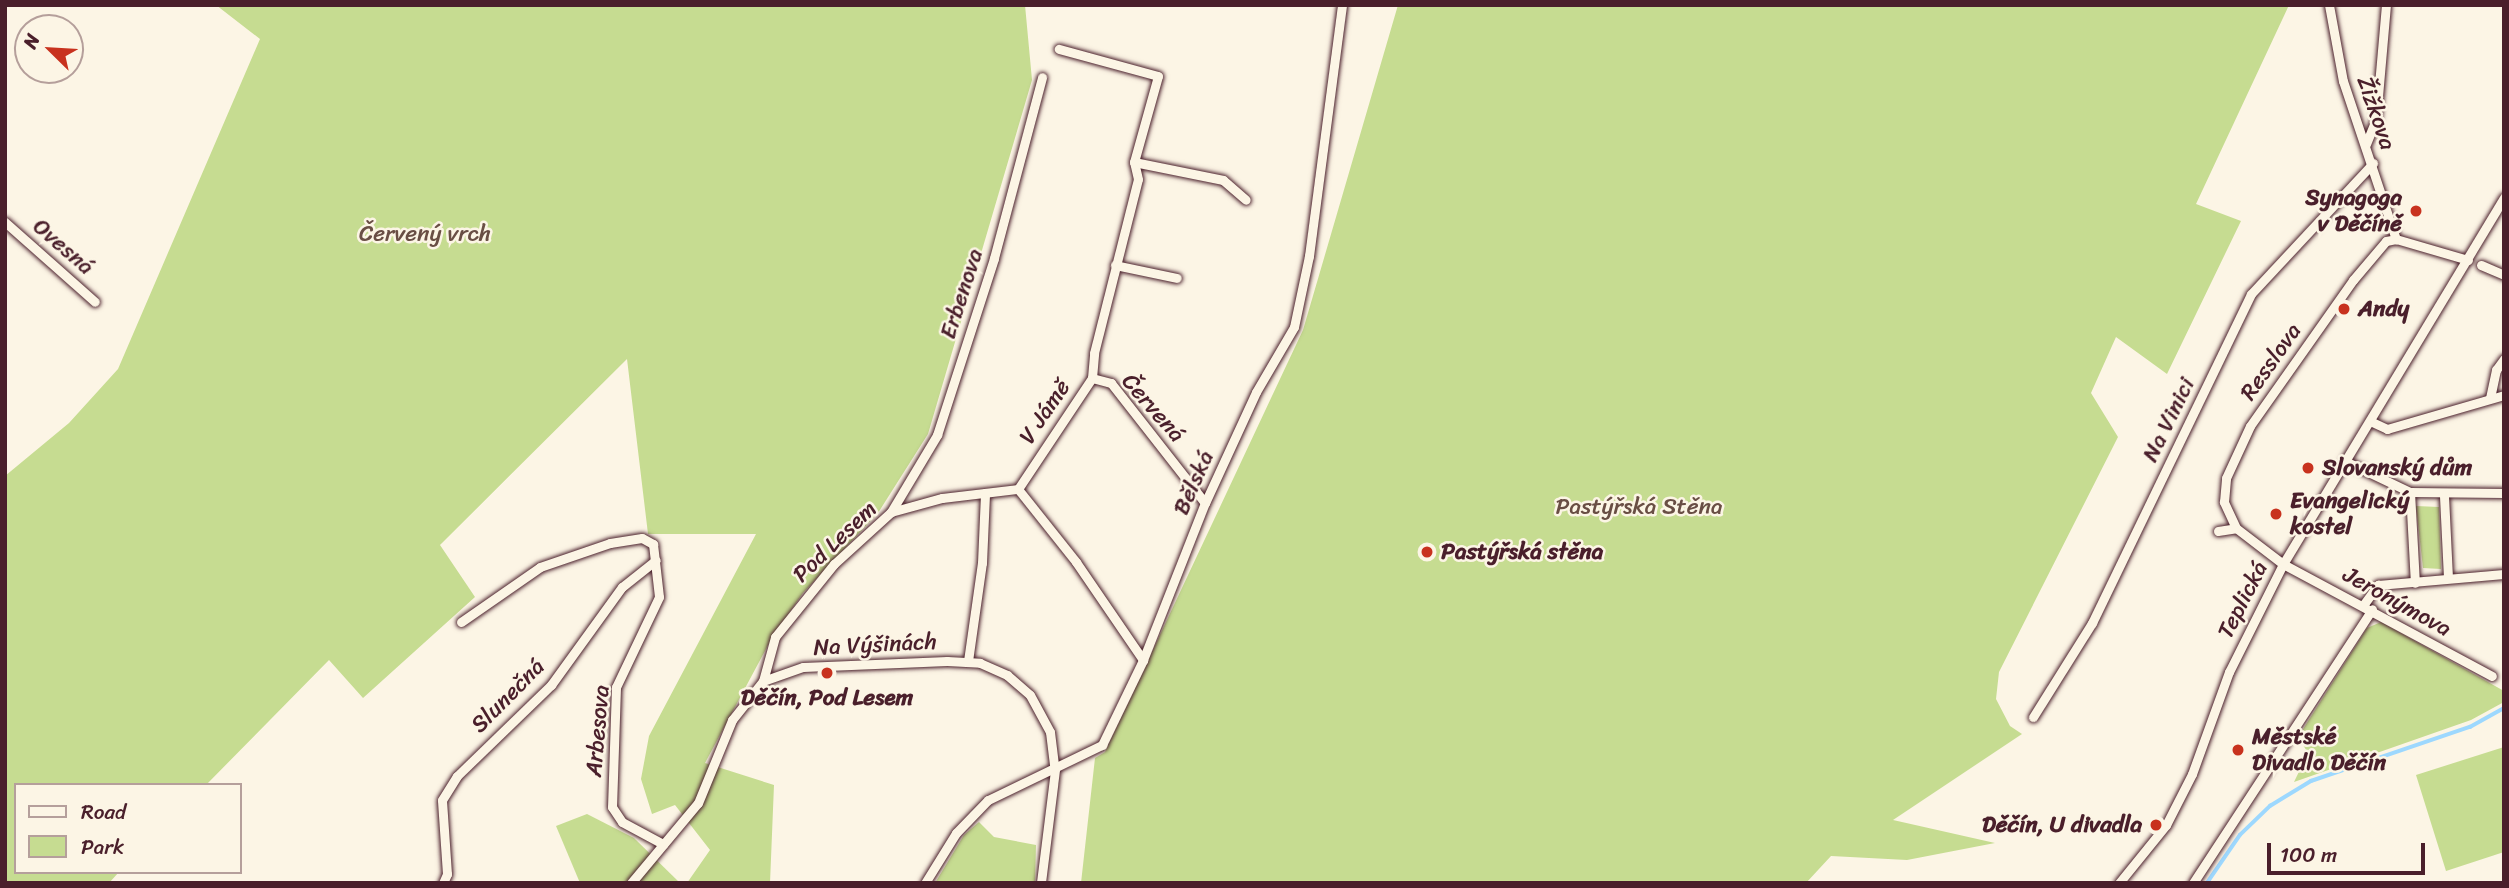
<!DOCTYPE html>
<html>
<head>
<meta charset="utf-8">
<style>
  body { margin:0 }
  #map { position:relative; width:2509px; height:888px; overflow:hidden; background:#fcf5e5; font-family:Sriracha,sans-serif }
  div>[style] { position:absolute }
  .green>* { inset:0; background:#c6dc91 }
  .stream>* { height:3.5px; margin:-1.75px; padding:0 1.75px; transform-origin:1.75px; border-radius:1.75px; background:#9dd8fe }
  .roads { filter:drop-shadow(0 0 2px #4a1f2b) drop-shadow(0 0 2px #4a1f2b) }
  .street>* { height:9px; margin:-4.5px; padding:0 4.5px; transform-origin:4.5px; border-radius:4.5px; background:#fcf5e5 }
  .dots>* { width:19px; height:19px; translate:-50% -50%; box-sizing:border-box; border:4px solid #fcf5e5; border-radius:50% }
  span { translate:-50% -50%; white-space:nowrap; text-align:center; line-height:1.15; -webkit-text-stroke:5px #fcf5e5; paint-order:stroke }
  .street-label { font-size:23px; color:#4a1f2b }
  .poi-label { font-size:23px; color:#4a1f2b; font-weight:700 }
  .right { translate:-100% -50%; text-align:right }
  .left { translate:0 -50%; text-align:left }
  .park-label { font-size:23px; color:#694e44 }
  .frame { position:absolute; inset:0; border:7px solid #4a1f2b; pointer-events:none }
  .legend { position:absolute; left:14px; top:783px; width:228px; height:91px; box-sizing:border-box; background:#fcf5e5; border:2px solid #b59f9b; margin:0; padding:9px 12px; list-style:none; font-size:21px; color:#4a1f2b }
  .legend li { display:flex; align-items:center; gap:14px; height:35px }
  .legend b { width:35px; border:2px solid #b59f9b }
  .north { position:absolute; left:14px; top:14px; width:70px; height:70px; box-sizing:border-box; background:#fcf5e5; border:2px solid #b59f9b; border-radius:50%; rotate:294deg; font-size:19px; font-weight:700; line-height:28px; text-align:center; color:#4a1f2b }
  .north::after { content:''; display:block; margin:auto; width:24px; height:32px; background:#c8321e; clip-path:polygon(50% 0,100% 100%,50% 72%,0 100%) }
  .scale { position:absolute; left:2267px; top:843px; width:158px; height:32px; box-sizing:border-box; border:4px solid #4a1f2b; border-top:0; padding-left:9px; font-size:21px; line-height:24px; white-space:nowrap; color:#4a1f2b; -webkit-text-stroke:5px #fcf5e5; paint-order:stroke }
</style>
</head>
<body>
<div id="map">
  <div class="green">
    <i style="clip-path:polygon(216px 5px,1025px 5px,1032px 80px,928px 434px,878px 513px,803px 593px,773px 636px,705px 763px,774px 785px,770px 883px,687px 883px,710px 850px,675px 805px,652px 814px,641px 779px,649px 736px,756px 534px,648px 534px,627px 359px,440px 545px,475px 597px,363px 698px,329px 660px,206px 785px,16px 785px,16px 872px,119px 872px,109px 883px,5px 883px,5px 476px,69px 423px,118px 369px,260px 39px)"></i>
    <i style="clip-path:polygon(1398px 5px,2289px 5px,2196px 204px,2241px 221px,2167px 374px,2116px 337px,2091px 393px,2118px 437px,1999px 672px,1996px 699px,2010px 726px,2022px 734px,1893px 820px,1995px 843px,1907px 860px,1831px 856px,1806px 883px,1081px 883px,1095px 758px,1105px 752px,1303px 330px)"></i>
    <i style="clip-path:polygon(2416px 506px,2439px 507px,2441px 569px,2423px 568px)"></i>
    <i style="clip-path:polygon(2381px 622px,2504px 691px,2504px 702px,2471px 720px,2294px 782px,2308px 753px,2298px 737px,2367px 628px)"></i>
    <i style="clip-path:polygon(2504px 747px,2504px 852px,2446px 871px,2416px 775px)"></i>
    <i style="clip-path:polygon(587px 814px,634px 838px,680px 883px,580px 883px,556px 826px)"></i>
    <i style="clip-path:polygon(979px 822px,994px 837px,1036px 845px,1035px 883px,935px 883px,964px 835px)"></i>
  </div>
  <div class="stream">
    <i style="left:2207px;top:883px;width:58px;rotate:-55.5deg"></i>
    <i style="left:2240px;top:835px;width:42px;rotate:-44deg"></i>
    <i style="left:2270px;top:806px;width:48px;rotate:-31.4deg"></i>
    <i style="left:2311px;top:781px;width:168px;rotate:-18.8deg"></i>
    <i style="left:2470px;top:727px;width:39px;rotate:-29deg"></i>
  </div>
  <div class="roads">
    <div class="street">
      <i style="left:2329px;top:5px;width:77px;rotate:79.6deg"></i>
      <i style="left:2343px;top:81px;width:167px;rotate:71.5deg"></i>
      <i style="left:2396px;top:239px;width:75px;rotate:16.3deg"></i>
      <i style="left:2366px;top:144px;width:27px;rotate:-68deg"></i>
      <i style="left:2376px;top:119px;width:114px;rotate:-85deg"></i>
      <i style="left:1134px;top:162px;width:91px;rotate:11.4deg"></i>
      <i style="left:1223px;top:180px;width:30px;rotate:41deg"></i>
      <i style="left:5px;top:222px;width:120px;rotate:41.6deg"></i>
      <i style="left:1115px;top:265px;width:63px;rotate:11.8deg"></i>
      <i style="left:2481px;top:265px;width:25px;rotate:23deg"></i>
      <i style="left:1092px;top:378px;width:20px;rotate:15deg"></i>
      <i style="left:1111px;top:383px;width:152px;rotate:51.9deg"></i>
      <i style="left:2490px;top:398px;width:29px;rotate:-78deg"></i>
      <i style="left:2496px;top:370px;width:14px;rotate:-54deg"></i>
      <i style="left:2370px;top:421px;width:19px;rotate:25deg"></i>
      <i style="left:2387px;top:429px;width:122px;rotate:-16.2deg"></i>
      <i style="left:2345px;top:461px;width:72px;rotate:25.5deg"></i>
      <i style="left:2410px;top:492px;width:94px;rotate:0.6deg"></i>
      <i style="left:1018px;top:489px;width:93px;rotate:51.5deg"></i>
      <i style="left:1076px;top:562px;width:119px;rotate:55.6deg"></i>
      <i style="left:2410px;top:492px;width:91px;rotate:86.9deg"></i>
      <i style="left:2444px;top:496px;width:81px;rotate:87.2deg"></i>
      <i style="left:891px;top:512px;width:90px;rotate:-59.1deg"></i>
      <i style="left:937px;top:435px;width:186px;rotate:-72.1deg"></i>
      <i style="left:994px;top:258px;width:187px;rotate:-75.1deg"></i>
      <i style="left:2236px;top:528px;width:29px;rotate:-115deg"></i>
      <i style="left:2224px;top:502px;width:24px;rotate:-85deg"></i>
      <i style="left:2226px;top:478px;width:57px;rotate:-65.2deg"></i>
      <i style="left:2250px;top:426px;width:179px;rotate:-54.8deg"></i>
      <i style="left:2353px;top:280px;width:51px;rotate:-49.8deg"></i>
      <i style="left:2386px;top:241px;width:10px;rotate:-11deg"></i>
      <i style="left:2218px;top:531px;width:18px;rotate:-9deg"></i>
      <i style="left:2236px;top:528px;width:59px;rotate:37.5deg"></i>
      <i style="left:2283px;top:564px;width:237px;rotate:28.2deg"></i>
      <i style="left:2364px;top:604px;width:24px;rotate:-54deg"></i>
      <i style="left:2378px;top:585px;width:126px;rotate:-5deg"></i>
      <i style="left:461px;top:622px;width:96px;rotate:-34.8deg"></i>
      <i style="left:540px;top:567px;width:74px;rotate:-18.9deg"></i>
      <i style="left:610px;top:543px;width:32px;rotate:-9deg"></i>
      <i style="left:642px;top:538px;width:13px;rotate:29deg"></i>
      <i style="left:653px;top:544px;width:53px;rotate:83.5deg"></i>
      <i style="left:659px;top:597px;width:100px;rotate:115.5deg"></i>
      <i style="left:616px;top:687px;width:120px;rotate:91.9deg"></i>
      <i style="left:612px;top:807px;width:18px;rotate:56deg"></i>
      <i style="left:622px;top:822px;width:47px;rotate:28.2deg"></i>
      <i style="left:968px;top:661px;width:99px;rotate:-81.9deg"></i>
      <i style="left:982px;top:563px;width:70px;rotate:-87.5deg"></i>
      <i style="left:763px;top:681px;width:46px;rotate:-74.7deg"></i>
      <i style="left:775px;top:637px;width:94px;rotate:-51.1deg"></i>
      <i style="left:834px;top:564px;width:77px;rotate:-42.4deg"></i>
      <i style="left:891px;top:512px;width:53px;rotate:-15.4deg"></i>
      <i style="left:942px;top:498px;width:77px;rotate:-6.8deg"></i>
      <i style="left:1018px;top:489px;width:133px;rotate:-56.3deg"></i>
      <i style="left:1092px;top:378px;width:25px;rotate:-85deg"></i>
      <i style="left:1094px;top:353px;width:179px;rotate:-75.8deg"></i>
      <i style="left:1138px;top:179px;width:17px;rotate:-103deg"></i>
      <i style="left:1134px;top:162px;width:89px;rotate:-74.4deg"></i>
      <i style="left:1158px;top:76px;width:103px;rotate:-164.7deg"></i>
      <i style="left:2033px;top:717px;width:111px;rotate:-57.9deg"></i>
      <i style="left:2092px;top:623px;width:365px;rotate:-64.2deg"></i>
      <i style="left:2251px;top:294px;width:179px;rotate:-47deg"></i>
      <i style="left:443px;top:883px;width:10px;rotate:-66deg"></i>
      <i style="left:447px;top:874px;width:74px;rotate:-93.9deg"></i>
      <i style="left:442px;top:800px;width:28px;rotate:-58deg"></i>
      <i style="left:457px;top:776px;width:131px;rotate:-44.1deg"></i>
      <i style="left:551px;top:685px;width:121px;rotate:-54.1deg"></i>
      <i style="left:622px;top:587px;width:43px;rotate:-38.5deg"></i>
      <i style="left:631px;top:883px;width:104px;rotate:-50.1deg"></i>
      <i style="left:698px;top:803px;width:90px;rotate:-67.7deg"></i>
      <i style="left:732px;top:720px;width:50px;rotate:-51.5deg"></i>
      <i style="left:763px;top:681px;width:42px;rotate:-19.3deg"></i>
      <i style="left:803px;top:667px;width:144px;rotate:-2.4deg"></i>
      <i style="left:947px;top:661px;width:33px;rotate:3deg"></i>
      <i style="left:980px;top:663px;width:30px;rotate:24deg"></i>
      <i style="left:1007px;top:675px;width:30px;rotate:41deg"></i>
      <i style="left:1030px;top:695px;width:42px;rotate:61.6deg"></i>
      <i style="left:1050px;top:732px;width:38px;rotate:83deg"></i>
      <i style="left:1055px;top:770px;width:114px;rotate:97.1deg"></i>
      <i style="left:925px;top:883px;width:59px;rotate:-58.2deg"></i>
      <i style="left:956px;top:833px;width:46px;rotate:-45.9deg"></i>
      <i style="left:988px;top:800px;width:127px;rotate:-25.8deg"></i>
      <i style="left:1102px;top:745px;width:94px;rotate:-64.2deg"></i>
      <i style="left:1143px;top:660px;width:169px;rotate:-68.5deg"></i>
      <i style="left:1205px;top:503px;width:122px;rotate:-65.3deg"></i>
      <i style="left:1256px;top:392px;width:75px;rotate:-59.7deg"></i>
      <i style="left:1294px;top:327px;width:73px;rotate:-78.1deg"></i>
      <i style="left:1309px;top:256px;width:253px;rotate:-82.5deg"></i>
      <i style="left:2119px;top:883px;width:75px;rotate:-51deg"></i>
      <i style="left:2166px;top:825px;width:57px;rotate:-63deg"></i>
      <i style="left:2192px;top:774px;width:109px;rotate:-70.1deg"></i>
      <i style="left:2229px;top:672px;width:121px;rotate:-63.4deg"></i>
      <i style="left:2283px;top:564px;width:428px;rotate:-58.9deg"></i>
      <i style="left:2193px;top:883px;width:327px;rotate:-56.8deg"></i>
    </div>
  </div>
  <div class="dots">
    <i style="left:2416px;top:211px;background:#c8321e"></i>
    <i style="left:2344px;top:309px;background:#c8321e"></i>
    <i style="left:2308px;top:468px;background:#c8321e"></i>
    <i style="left:2276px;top:514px;background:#c8321e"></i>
    <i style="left:1427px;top:552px;background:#c8321e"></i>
    <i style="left:827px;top:673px;background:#c8321e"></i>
    <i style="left:2238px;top:750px;background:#c8321e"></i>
    <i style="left:2156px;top:825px;background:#c8321e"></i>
  </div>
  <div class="street-label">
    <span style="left:2376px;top:113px;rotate:71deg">Žižkova</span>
    <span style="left:63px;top:247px;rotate:41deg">Ovesná</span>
    <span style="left:962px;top:294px;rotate:-72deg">Erbenova</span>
    <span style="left:2271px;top:362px;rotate:-55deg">Resslova</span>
    <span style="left:1153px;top:408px;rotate:49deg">Červená</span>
    <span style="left:1045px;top:412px;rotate:-56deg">V Jámě</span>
    <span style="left:2169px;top:420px;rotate:-64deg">Na Vinici</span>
    <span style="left:1194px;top:483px;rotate:-66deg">Bělská</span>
    <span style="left:835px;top:542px;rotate:-44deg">Pod Lesem</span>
    <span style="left:2243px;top:600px;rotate:-63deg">Teplická</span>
    <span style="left:2397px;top:602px;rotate:29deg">Jeronýmova</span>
    <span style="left:875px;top:645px;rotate:-3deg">Na Výšinách</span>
    <span style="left:508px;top:696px;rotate:-45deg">Slunečná</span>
    <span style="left:598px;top:731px;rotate:-85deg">Arbesova</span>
  </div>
  <div class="poi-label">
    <span class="right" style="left:2402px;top:211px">Synagoga<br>v Děčíně</span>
    <span class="left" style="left:2358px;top:309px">Andy</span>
    <span class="left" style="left:2322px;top:468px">Slovanský dům</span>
    <span class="left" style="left:2290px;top:514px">Evangelický<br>kostel</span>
    <span class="left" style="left:1441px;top:552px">Pastýřská stěna</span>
    <span style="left:827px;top:698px">Děčín, Pod Lesem</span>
    <span class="left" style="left:2252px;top:750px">Městské<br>Divadlo Děčín</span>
    <span class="right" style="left:2142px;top:825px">Děčín, U divadla</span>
  </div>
  <div class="park-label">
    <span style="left:425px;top:234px">Červený vrch</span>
    <span style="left:1639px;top:507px">Pastýřská Stěna</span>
  </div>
  <div class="frame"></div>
  <ul class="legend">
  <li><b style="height:9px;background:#fcf5e5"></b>Road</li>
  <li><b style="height:19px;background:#c6dc91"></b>Park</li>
  </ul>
  <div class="north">N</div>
  <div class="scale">100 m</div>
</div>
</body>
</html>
